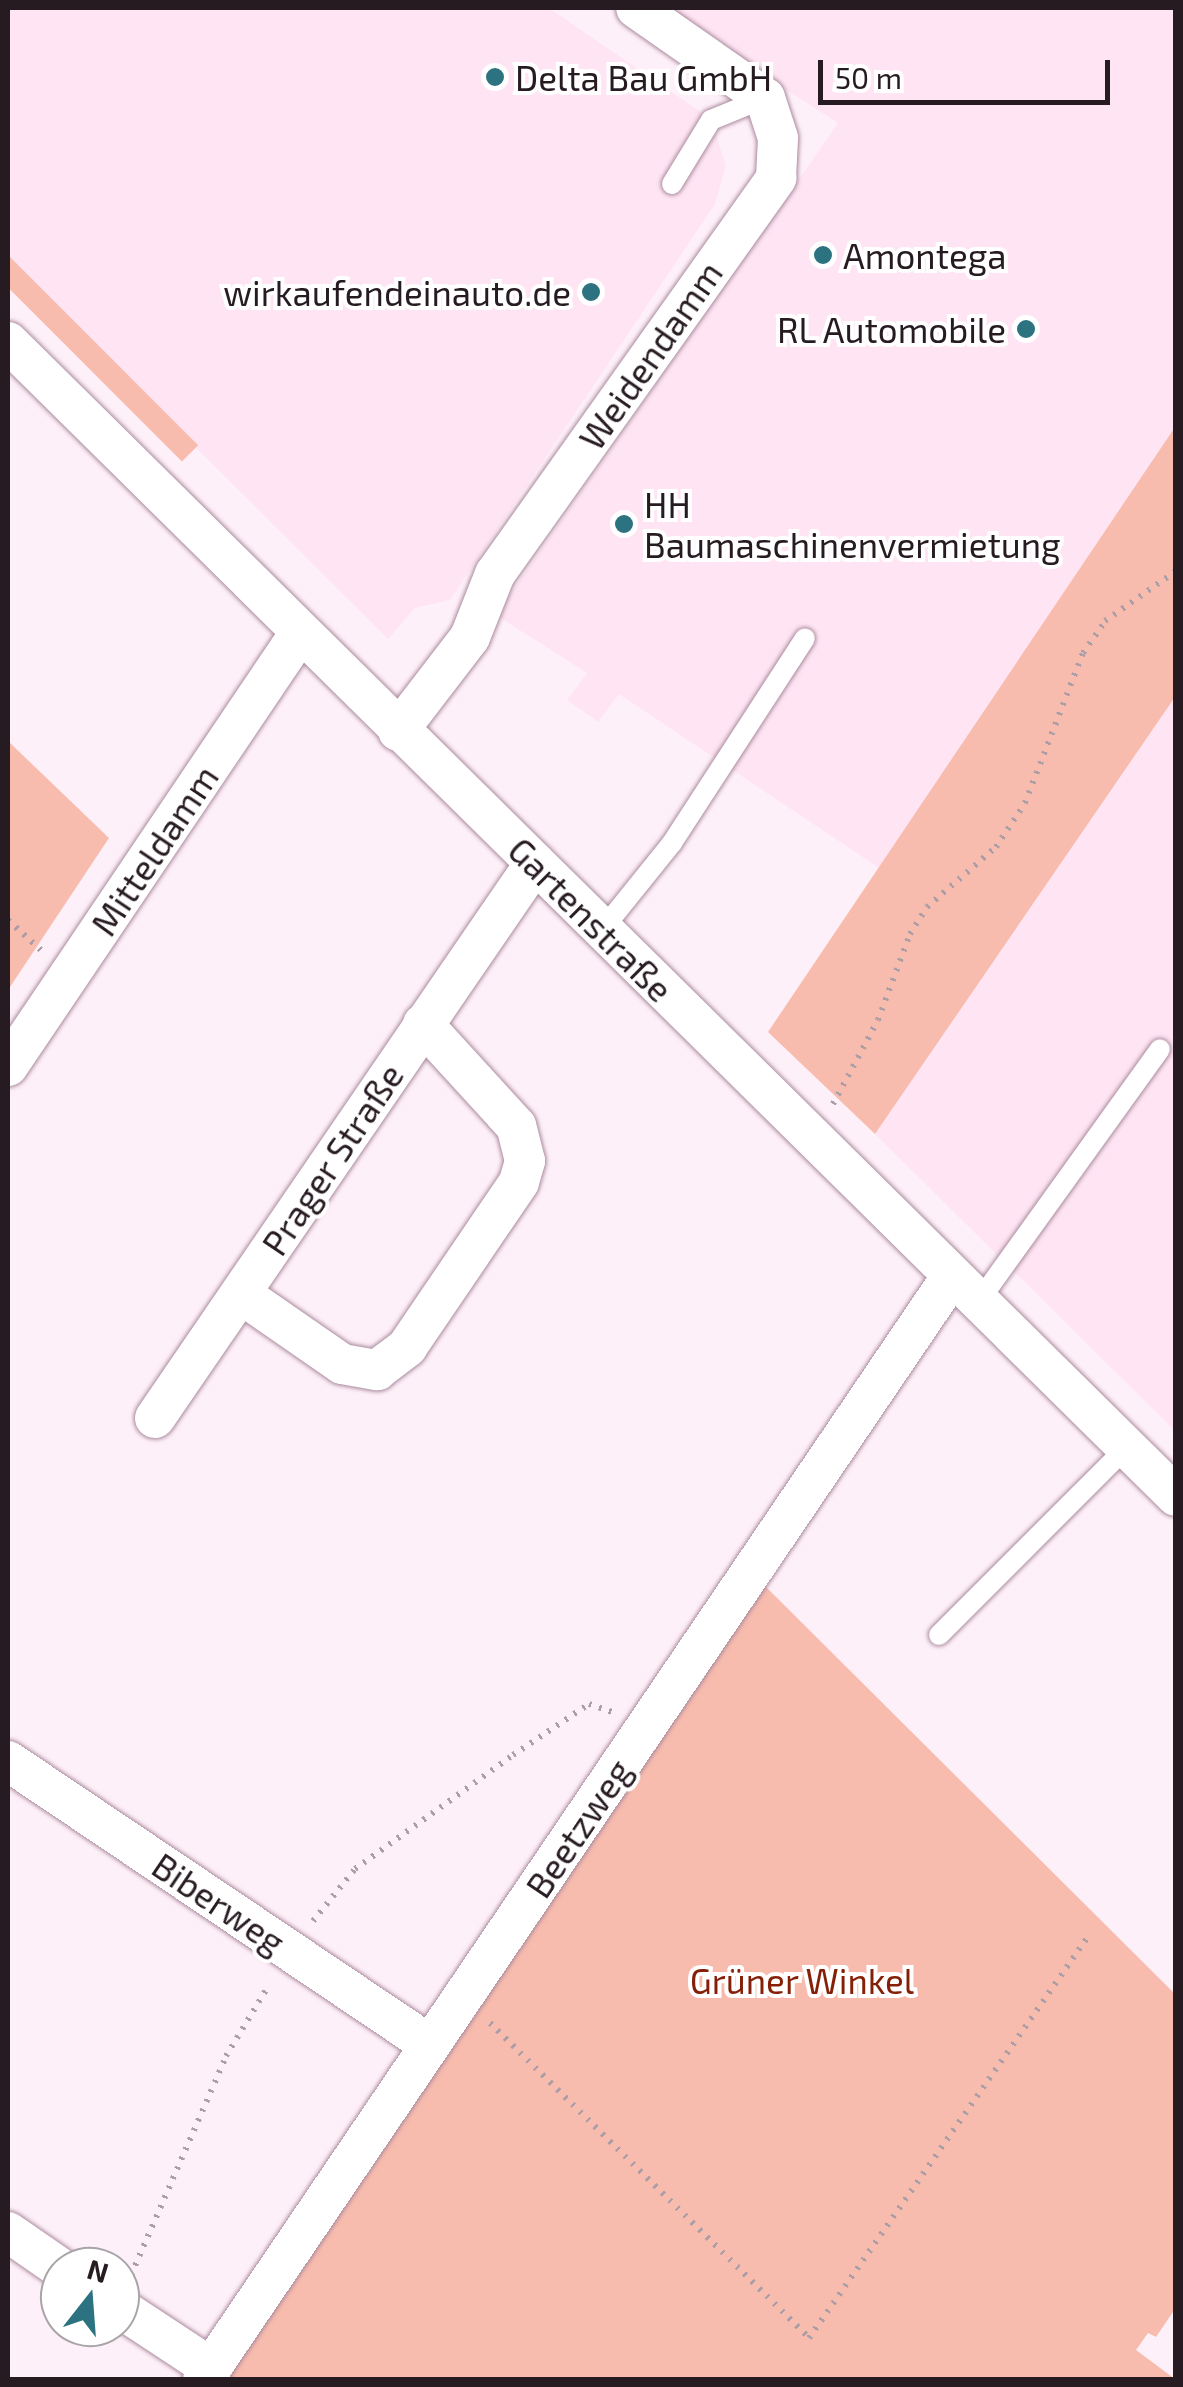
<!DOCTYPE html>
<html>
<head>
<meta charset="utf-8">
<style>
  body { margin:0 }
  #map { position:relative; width:1183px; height:2387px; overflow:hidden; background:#fef0f9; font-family:"Exo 2",sans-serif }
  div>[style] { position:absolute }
  .built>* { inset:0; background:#ffe5f4 }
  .green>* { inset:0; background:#f8bcae; transform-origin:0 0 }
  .path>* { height:6px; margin-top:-3px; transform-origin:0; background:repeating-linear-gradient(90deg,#ab9ea6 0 2.5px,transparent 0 10.5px) }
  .roads { filter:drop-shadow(0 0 2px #ab8b9e) drop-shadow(0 0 2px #ab8b9e) }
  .lane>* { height:20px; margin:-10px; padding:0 10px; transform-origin:10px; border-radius:10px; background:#fff }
  .street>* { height:40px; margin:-20px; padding:0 20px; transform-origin:20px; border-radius:20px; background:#fff }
  .dots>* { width:28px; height:28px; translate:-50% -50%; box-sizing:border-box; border:5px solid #fff; border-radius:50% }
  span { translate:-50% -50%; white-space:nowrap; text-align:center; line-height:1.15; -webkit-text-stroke:8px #fff; paint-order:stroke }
  .poi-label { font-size:35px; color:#271b22 }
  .left { translate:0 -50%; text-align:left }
  .right { translate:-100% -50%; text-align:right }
  .street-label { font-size:35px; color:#271b22 }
  .park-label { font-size:35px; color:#851f08 }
  .frame { position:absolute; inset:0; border:10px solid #271b22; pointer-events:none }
  .north { position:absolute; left:40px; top:2247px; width:100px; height:100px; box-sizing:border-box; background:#fff; border:2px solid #a9a4a7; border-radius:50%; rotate:17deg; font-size:28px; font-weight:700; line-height:40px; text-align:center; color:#271b22 }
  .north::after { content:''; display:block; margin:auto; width:35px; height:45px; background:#2c7280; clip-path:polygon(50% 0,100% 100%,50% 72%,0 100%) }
  .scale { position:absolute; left:818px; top:60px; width:292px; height:45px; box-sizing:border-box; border:5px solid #271b22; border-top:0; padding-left:12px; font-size:30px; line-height:35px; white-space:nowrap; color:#271b22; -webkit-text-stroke:8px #fff; paint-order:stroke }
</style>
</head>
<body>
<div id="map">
  <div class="built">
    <i style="clip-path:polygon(8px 8px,549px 8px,711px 119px,726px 166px,715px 204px,450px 600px,415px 608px,388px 639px,159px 411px,8px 278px)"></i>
    <i style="clip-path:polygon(659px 8px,1175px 8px,1175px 427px,879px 868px,619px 694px,598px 722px,567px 700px,587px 673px,496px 615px,838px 123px)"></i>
    <i style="clip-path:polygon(1175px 697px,1175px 1431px,875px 1134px)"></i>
  </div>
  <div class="green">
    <i style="left:8px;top:255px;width:269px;height:23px;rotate:45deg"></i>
    <i style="clip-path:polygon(1175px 427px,1175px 697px,875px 1134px,768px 1032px)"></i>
    <i style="clip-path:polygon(8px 741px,109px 838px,8px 990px)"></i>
    <i style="clip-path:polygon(762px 1583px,1175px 1994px,1175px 2309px,1156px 2337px,1148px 2333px,1136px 2350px,1175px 2379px,226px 2380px)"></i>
  </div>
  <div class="path">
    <i style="left:8px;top:920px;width:46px;rotate:42.4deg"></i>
    <i style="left:833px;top:1104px;width:95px;rotate:-61.8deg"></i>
    <i style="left:878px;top:1020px;width:92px;rotate:-69.6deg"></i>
    <i style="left:910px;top:934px;width:32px;rotate:-58deg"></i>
    <i style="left:927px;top:907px;width:91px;rotate:-41deg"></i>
    <i style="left:996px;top:847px;width:53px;rotate:-56.6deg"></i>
    <i style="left:1025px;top:803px;width:161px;rotate:-68.9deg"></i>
    <i style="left:1083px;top:653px;width:39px;rotate:-55deg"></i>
    <i style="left:1105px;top:621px;width:87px;rotate:-35.2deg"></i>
    <i style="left:313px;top:1921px;width:67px;rotate:-51.1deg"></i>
    <i style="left:355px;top:1869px;width:195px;rotate:-35.8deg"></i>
    <i style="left:513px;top:1755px;width:92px;rotate:-33.9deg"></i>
    <i style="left:589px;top:1704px;width:24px;rotate:19deg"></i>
    <i style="left:490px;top:2023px;width:448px;rotate:44.6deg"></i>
    <i style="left:809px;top:2338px;width:491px;rotate:-55.2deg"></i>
    <i style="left:131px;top:2275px;width:239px;rotate:-66.5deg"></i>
    <i style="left:226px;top:2056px;width:83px;rotate:-58.8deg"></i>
  </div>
  <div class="roads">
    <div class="lane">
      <i style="left:672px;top:184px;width:75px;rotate:-58.6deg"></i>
      <i style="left:711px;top:120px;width:58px;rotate:-22.2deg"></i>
      <i style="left:602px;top:930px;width:112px;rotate:-51.2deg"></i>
      <i style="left:672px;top:843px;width:244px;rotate:-57deg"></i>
      <i style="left:979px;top:1301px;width:310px;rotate:-54.3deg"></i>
      <i style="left:939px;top:1635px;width:264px;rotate:-45deg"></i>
    </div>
    <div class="street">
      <i style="left:8px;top:342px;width:1642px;rotate:44.65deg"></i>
      <i style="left:398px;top:731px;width:118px;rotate:-52.5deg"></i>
      <i style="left:470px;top:637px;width:68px;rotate:-68.4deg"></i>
      <i style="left:495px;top:574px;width:486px;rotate:-54.6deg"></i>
      <i style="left:776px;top:178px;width:40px;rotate:-87.1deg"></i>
      <i style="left:778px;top:138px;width:42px;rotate:-108deg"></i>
      <i style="left:765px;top:98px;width:157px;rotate:-145.1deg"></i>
      <i style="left:8px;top:1066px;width:522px;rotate:-56.01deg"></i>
      <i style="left:241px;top:1294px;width:123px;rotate:34.7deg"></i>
      <i style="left:342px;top:1364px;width:36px;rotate:10deg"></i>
      <i style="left:377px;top:1370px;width:38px;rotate:-37deg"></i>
      <i style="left:407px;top:1347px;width:199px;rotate:-55.8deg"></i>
      <i style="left:519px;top:1182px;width:22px;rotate:-74deg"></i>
      <i style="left:525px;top:1161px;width:36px;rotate:-104deg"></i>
      <i style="left:516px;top:1126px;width:138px;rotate:-132.4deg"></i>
      <i style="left:155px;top:1418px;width:673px;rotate:-55.6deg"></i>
      <i style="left:8px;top:1761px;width:509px;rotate:33.94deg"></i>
      <i style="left:8px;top:2232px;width:63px;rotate:34.7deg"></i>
      <i style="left:120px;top:2308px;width:109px;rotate:33.4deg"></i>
      <i style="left:203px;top:2380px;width:1334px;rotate:-55.85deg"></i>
    </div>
  </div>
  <div class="dots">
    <i style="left:495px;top:77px;background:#2c7280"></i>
    <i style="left:823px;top:255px;background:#2c7280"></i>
    <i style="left:591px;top:292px;background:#2c7280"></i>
    <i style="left:1026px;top:329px;background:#2c7280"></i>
    <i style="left:624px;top:524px;background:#2c7280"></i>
  </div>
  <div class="poi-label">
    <span class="left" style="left:515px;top:77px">Delta Bau GmbH</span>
    <span class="left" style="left:843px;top:255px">Amontega</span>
    <span class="right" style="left:571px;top:292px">wirkaufendeinauto.de</span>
    <span class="right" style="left:1006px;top:329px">RL Automobile</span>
    <span class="left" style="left:644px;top:524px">HH<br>Baumaschinenvermietung</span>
  </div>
  <div class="street-label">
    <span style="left:650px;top:355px;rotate:-55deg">Weidendamm</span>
    <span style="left:154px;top:850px;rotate:-56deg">Mitteldamm</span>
    <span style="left:591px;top:919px;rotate:45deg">Gartenstraße</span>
    <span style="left:332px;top:1159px;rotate:-56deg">Prager Straße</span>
    <span style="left:578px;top:1828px;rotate:-56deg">Beetzweg</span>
    <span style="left:219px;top:1903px;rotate:34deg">Biberweg</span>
  </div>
  <div class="park-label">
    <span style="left:802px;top:1980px">Grüner Winkel</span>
  </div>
  <div class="frame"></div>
  <div class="north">N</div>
  <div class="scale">50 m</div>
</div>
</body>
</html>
